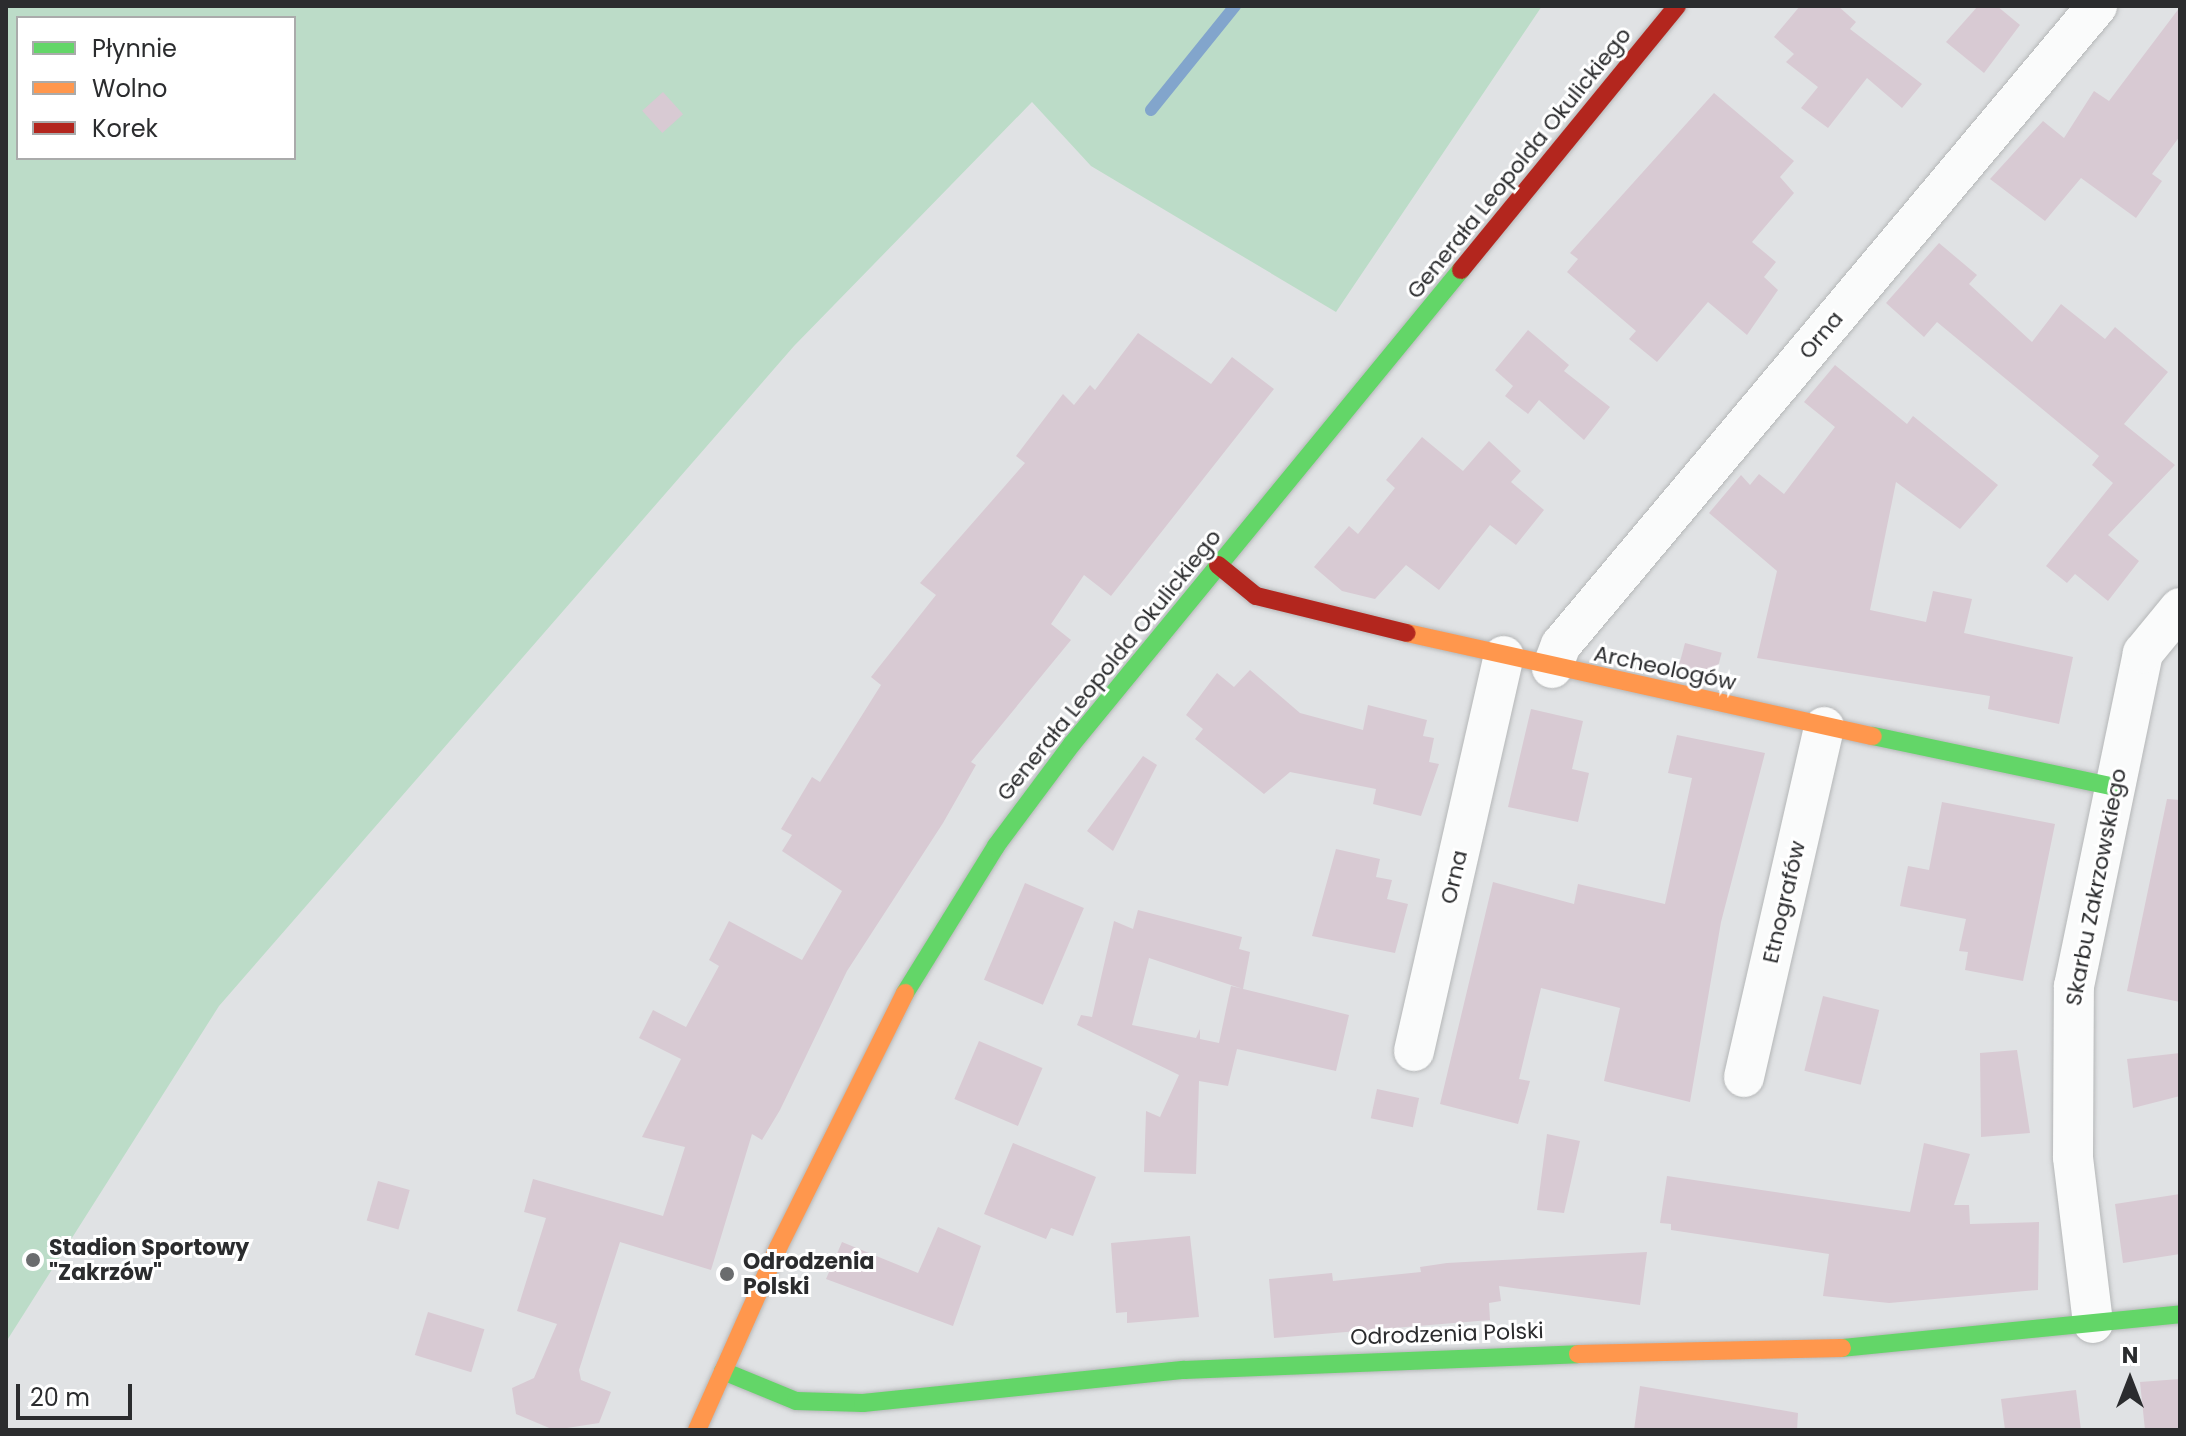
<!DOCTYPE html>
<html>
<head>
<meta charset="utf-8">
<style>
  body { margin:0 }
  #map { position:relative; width:2186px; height:1436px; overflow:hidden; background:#e0e2e4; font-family:Poppins,sans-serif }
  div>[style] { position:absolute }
  .green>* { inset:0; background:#bcdcc8 }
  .stream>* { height:12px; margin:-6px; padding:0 6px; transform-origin:6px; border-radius:6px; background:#82a5cc }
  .building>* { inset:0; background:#d8cad3; transform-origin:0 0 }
  .roads { filter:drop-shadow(0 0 2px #b5b7b8) drop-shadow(0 0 2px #b5b7b8) }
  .street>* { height:40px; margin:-20px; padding:0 20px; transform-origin:20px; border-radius:20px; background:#fafbfb }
  .fast>* { height:18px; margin:-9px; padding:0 9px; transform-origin:9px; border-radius:9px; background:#63d668 }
  .slow>* { height:18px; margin:-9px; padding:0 9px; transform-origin:9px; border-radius:9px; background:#ff974d }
  .jam>* { height:18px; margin:-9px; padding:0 9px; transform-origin:9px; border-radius:9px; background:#b3261e }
  .dots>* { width:22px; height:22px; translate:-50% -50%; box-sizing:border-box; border:4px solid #fff; border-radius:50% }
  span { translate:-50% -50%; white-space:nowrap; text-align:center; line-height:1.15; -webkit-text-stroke:6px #fff; paint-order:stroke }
  .street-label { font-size:22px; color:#2b2c2e }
  .poi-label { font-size:22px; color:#2b2c2e; font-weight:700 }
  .left { translate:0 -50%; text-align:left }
  .frame { position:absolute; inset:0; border:8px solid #2b2c2e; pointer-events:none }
  .legend { position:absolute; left:16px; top:16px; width:280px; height:144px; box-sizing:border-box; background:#fff; border:2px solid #aaabab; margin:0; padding:10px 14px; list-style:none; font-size:24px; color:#2b2c2e }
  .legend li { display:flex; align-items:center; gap:16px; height:40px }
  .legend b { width:40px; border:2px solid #aaabab }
  .north { position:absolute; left:2090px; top:1340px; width:80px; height:80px; -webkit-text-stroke:6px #fff; paint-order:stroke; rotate:0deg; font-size:22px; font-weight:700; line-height:32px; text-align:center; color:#2b2c2e }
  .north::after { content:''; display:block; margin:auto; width:28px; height:36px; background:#2b2c2e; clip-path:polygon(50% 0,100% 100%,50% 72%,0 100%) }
  .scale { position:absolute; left:16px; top:1384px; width:116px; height:36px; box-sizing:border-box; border:4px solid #2b2c2e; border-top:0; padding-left:10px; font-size:24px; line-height:28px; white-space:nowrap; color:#2b2c2e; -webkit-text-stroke:6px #fff; paint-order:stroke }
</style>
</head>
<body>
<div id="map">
  <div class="green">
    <i style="clip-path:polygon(evenodd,6px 6px,1542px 6px,1336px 312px,1091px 166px,1032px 102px,794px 346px,219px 1006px,6px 1342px,6px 6px,18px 18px,294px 18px,294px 158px,18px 158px,18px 18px)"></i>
  </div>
  <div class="stream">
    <i style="left:1151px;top:110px;width:134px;rotate:-51.1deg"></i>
  </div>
  <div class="building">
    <i style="clip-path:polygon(1800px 6px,1838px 6px,1856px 22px,1850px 29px,1922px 84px,1902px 108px,1867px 78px,1828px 128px,1801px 108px,1818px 87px,1786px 62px,1794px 54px,1774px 37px)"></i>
    <i style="clip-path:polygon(1978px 6px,1997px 6px,2020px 25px,1984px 73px,1946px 42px)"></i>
    <i style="clip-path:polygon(2180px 7px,2180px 136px,2152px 174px,2162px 181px,2136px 218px,2081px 178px,2045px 221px,1990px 179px,2043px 121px,2064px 138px,2094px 91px,2109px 101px)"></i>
    <i style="left:663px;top:92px;width:30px;height:28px;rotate:48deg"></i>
    <i style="clip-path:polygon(1714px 93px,1794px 161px,1780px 177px,1794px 193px,1752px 242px,1776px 262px,1764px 277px,1778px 290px,1747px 335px,1708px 302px,1657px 362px,1629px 339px,1636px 331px,1567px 272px,1578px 259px,1570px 253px)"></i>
    <i style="clip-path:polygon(1939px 243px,1977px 275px,1969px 284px,2032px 342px,2061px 304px,2105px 339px,2115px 327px,2168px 372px,2124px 424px,2175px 465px,2108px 535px,2139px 561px,2108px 601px,2075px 574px,2067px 583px,2046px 566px,2113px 483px,2092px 465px,2099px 456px,1937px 322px,1924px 337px,1886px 303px)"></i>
    <i style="clip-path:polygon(1528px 330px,1569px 365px,1564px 371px,1610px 407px,1584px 440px,1539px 400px,1528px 414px,1505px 396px,1513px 386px,1495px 370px)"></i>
    <i style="clip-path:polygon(1138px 333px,1211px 384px,1232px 357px,1274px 389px,1111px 596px,1084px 575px,1051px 624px,1071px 640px,971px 762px,976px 765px,943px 823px,847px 971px,780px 1110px,762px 1140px,752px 1134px,711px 1270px,620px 1242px,579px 1370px,581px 1380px,611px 1392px,599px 1423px,554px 1430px,516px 1414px,512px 1388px,534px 1378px,557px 1324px,517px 1311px,546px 1218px,524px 1212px,533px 1179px,663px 1216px,685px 1147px,642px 1137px,681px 1059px,639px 1038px,653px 1010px,686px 1027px,719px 966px,709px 960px,729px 921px,802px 960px,842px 891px,782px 851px,792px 835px,781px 829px,812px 777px,820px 782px,881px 685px,871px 677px,936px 595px,920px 583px,1025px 463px,1016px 456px,1063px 394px,1074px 405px,1090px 385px,1095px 390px)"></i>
    <i style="clip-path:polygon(1835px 365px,1907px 424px,1913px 416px,1998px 485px,1960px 529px,1896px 482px,1870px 610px,1926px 622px,1933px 591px,1972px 599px,1964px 633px,2073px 657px,2059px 724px,1988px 709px,1990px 696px,1757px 658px,1777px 571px,1709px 513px,1741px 475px,1750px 485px,1759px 474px,1784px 494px,1835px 427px,1804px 402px)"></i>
    <i style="clip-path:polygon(1422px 437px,1463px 471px,1489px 441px,1521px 471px,1511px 482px,1544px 510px,1516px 545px,1490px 525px,1439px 590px,1406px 565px,1375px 599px,1342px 591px,1314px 567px,1349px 526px,1358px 534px,1395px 488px,1386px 480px)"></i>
    <i style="left:1685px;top:643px;width:38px;height:27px;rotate:15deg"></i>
    <i style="clip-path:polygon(1250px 670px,1300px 713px,1363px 730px,1368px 705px,1427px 720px,1423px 736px,1434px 738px,1429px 762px,1439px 764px,1421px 816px,1373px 804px,1376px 789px,1290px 772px,1264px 794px,1195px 739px,1203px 729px,1186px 715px,1217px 673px,1234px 687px)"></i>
    <i style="clip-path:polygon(1531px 709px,1583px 721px,1572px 769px,1589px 773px,1578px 822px,1508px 807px)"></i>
    <i style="clip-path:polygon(1677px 735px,1765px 753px,1721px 922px,1690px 1102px,1604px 1081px,1620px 1008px,1541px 988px,1519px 1079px,1530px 1081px,1518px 1124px,1440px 1104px,1493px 882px,1574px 904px,1578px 884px,1665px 904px,1692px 778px,1668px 773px)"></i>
    <i style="clip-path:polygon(1143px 756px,1157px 765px,1113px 851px,1087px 831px)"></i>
    <i style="clip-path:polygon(2167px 799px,2180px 800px,2180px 1002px,2127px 991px)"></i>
    <i style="clip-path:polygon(1942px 802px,2055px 824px,2023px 981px,1965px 970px,1968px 952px,1959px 951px,1966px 919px,1900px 906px,1908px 866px,1929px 870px)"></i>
    <i style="clip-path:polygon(1336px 849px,1380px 859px,1376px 877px,1392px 880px,1387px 899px,1408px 904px,1395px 953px,1312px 936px)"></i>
    <i style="left:1025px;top:883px;width:64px;height:105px;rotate:23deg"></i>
    <i style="clip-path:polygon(1138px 910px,1242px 937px,1239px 949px,1250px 952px,1243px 989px,1149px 958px,1132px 1025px,1196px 1038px,1200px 1029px,1200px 1039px,1219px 1043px,1231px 986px,1349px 1015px,1336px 1071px,1237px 1049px,1228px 1086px,1199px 1081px,1196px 1174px,1144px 1172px,1146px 1111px,1160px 1117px,1179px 1075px,1077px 1025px,1081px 1015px,1092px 1017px,1114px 921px,1133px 929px)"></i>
    <i style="left:1823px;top:996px;width:58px;height:77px;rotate:14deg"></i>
    <i style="left:979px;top:1041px;width:69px;height:63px;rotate:23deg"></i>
    <i style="clip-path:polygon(2017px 1050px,2030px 1133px,1981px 1137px,1980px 1053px)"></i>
    <i style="clip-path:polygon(2180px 1053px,2180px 1096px,2133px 1108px,2127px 1059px)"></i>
    <i style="left:1377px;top:1089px;width:43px;height:30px;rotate:12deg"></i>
    <i style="clip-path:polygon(1547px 1134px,1580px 1141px,1564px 1213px,1537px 1210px)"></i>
    <i style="clip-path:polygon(1013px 1143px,1096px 1177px,1073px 1236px,1051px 1228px,1046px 1239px,984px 1214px)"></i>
    <i style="clip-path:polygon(1924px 1143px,1970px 1154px,1954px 1205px,1969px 1205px,1970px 1224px,2039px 1222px,2038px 1290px,1889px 1303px,1823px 1296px,1829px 1254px,1671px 1230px,1671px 1224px,1660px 1223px,1667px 1176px,1910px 1212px)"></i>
    <i style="left:378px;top:1181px;width:33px;height:41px;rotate:16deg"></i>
    <i style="clip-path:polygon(2180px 1194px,2180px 1254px,2123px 1263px,2115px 1204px)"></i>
    <i style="clip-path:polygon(938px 1227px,981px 1246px,953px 1326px,826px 1279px,842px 1242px,918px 1273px)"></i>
    <i style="clip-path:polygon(1190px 1236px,1199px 1317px,1127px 1323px,1127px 1312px,1116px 1313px,1111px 1243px)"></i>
    <i style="clip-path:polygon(1647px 1252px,1640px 1305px,1499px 1286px,1501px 1301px,1489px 1303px,1490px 1320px,1274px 1338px,1269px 1279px,1332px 1273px,1333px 1281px,1421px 1272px,1420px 1267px,1447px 1263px)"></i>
    <i style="left:428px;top:1312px;width:59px;height:45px;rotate:17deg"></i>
    <i style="clip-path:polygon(2180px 1379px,2180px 1430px,2145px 1430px,2140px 1382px)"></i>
    <i style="clip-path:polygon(1640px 1386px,1798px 1413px,1797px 1430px,1634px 1430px)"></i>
    <i style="clip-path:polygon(2076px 1390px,2081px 1430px,2005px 1430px,2001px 1399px)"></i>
  </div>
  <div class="roads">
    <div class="street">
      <i style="left:1552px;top:668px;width:25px;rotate:-69deg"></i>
      <i style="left:1561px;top:645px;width:834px;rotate:-50.01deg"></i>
      <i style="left:1414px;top:1051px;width:405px;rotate:-77.2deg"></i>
      <i style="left:1744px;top:1077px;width:359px;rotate:-77.1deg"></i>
      <i style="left:2093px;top:1323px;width:167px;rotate:-96.9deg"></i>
      <i style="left:2073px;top:1157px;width:171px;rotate:-89.7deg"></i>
      <i style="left:2074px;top:986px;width:340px;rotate:-78.3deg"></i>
      <i style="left:2143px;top:653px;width:58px;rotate:-50.6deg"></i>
    </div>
    <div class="fast">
      <i style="left:1873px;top:736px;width:247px;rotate:11.9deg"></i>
      <i style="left:905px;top:993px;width:173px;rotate:-58.2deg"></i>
      <i style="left:996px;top:846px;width:127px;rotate:-53.3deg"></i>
      <i style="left:1072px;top:744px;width:613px;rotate:-50.63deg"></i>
      <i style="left:1842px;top:1348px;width:340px;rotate:-5.7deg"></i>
      <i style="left:723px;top:1371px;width:79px;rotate:22.3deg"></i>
      <i style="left:796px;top:1401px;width:67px;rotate:1.7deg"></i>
      <i style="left:863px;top:1403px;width:323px;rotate:-5.9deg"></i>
      <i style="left:1184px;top:1370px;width:394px;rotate:-2.3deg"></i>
    </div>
    <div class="slow">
      <i style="left:1407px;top:633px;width:477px;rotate:12.5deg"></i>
      <i style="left:1578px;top:1354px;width:264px;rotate:-1.3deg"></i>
      <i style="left:697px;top:1430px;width:199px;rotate:-66deg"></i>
      <i style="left:778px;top:1248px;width:285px;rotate:-63.5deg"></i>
    </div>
    <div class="jam">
      <i style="left:1461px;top:270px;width:341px;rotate:-50.7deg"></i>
      <i style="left:1218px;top:565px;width:49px;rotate:39.2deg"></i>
      <i style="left:1256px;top:596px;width:155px;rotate:13.8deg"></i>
    </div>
  </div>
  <div class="dots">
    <i style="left:33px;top:1260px;background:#6a6c6e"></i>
    <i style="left:727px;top:1274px;background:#6a6c6e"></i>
  </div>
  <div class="street-label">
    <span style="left:1519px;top:163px;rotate:-51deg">Generała Leopolda Okulickiego</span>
    <span style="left:1821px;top:335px;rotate:-50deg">Orna</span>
    <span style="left:1109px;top:665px;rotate:-51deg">Generała Leopolda Okulickiego</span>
    <span style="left:1665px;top:668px;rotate:12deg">Archeologów</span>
    <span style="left:1454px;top:877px;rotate:-77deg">Orna</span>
    <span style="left:2096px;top:887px;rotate:-79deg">Skarbu Zakrzowskiego</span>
    <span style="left:1784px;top:902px;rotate:-77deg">Etnografów</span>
    <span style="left:1447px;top:1334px;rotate:-2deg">Odrodzenia Polski</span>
  </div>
  <div class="poi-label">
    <span class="left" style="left:49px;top:1260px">Stadion Sportowy<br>"Zakrzów"</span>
    <span class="left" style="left:743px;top:1274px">Odrodzenia<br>Polski</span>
  </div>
  <div class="frame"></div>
  <ul class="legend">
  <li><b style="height:10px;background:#63d668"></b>Płynnie</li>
  <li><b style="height:10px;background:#ff974d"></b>Wolno</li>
  <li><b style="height:10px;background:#b3261e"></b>Korek</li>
  </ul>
  <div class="north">N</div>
  <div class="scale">20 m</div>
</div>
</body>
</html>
